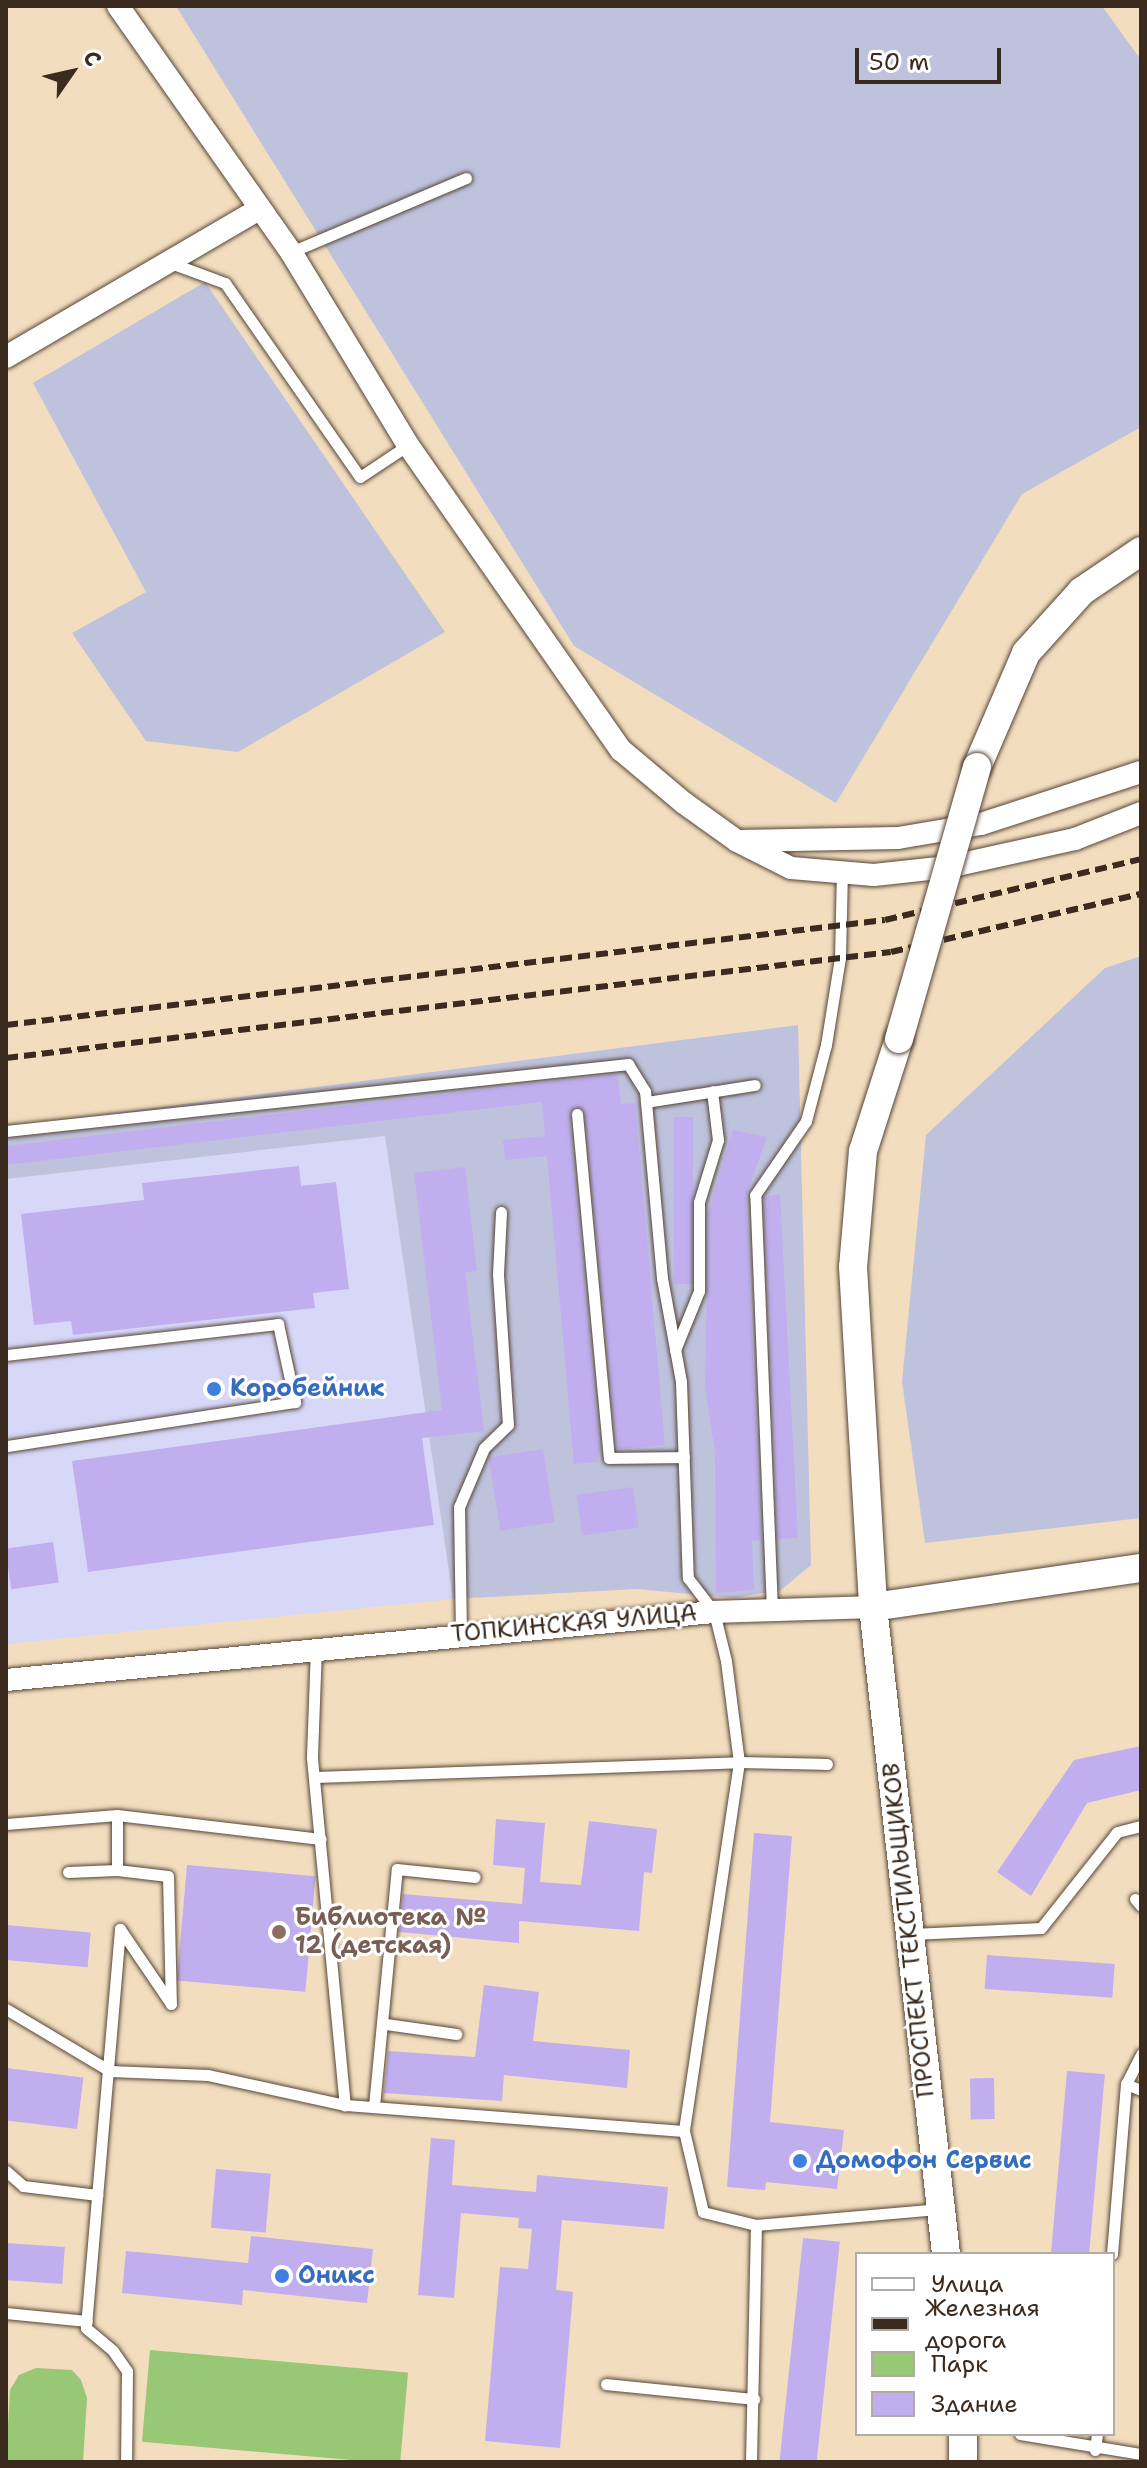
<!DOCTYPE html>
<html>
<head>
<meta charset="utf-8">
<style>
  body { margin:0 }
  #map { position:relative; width:1147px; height:2468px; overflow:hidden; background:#f2ddbf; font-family:"Shantell Sans",sans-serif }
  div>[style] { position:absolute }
  .built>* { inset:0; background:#d7d7f8 }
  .industrial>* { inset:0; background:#bfc2dd }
  .green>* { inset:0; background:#98c775; transform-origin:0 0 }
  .building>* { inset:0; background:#c1aeef; transform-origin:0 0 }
  .roads { filter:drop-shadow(0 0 2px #564536) drop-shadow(0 0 2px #564536) }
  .service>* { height:11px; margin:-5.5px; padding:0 5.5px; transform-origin:5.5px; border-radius:5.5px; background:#fff }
  .minor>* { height:22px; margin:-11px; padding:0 11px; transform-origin:11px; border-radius:11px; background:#fff }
  .tertiary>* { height:28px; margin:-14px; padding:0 14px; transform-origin:14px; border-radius:14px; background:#fff }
  .rail>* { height:6px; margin-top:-3px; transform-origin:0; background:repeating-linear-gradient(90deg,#3b2a1e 0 12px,transparent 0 18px) }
  .bridges { filter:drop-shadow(0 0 2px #564536) drop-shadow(0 0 2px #564536) }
  .tertiary-bridge>* { height:28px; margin:-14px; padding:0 14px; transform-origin:14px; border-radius:14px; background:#fff }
  .dots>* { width:22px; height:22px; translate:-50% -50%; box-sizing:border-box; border:4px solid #fff; border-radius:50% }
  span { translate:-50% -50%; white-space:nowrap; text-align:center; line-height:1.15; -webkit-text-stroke:6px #fff; paint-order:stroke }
  .shop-label { font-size:24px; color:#366cbe; font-weight:700 }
  .left { translate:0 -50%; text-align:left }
  .street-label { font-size:24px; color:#3b2a1e }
  .education-label { font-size:24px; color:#785e54; font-weight:700 }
  .frame { position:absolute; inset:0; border:8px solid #3b2a1e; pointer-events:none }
  .legend { position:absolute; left:855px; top:2252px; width:260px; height:184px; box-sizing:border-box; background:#fff; border:2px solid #b1aaa5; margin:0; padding:10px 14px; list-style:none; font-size:24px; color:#3b2a1e }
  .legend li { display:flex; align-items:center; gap:16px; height:40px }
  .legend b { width:40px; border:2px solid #b1aaa5 }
  .north { position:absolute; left:32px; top:32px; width:80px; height:80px; -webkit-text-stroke:6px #fff; paint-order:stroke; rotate:56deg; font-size:22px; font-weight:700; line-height:32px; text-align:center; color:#3b2a1e }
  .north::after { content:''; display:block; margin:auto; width:28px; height:36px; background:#3b2a1e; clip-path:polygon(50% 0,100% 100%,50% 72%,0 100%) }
  .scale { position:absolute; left:855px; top:48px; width:146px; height:36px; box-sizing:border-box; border:4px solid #3b2a1e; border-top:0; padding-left:10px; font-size:24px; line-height:28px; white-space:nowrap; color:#3b2a1e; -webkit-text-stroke:6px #fff; paint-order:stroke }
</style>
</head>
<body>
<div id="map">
  <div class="built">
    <i style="clip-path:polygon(385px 1135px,453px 1599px,6px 1644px,6px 1179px)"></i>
  </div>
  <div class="industrial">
    <i style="clip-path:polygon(176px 6px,1102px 6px,1141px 60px,1141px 427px,1022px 494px,836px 803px,574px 646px)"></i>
    <i style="clip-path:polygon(205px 282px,445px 632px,238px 752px,146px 741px,72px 633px,146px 592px,33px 383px)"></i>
    <i style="clip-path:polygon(1141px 956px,1141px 1518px,925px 1543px,902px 1382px,926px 1135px,1105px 968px)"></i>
    <i style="clip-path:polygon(798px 1025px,811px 1565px,781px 1590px,734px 1598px,636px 1589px,453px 1599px,385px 1136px,6px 1179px,6px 1127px)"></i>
  </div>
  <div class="green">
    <i style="left:150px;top:2350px;width:259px;height:92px;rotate:5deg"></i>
    <i style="clip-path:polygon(36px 2368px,72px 2370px,81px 2380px,87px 2398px,83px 2462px,6px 2462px,10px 2390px,19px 2375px)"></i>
  </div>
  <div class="building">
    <i style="clip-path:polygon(617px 1074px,621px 1104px,635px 1103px,665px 1445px,617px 1449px,585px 1113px,575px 1106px,569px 1115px,600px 1450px,597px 1462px,574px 1464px,547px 1156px,505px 1160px,503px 1140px,545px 1136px,542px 1102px,6px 1165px,6px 1146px)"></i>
    <i style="left:674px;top:1117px;width:19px;height:167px"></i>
    <i style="clip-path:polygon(733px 1130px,767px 1137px,746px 1196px,761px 1540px,752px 1541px,754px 1590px,716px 1593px,715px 1453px,705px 1387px,708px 1214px)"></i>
    <i style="clip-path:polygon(299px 1166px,301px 1186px,336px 1182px,349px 1289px,313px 1293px,315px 1308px,73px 1335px,71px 1321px,34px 1325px,21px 1214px,144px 1200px,142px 1183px)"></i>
    <i style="clip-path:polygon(465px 1167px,477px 1271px,465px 1272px,484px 1431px,422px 1438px,434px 1525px,88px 1572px,72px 1461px,442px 1410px,414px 1173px)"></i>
    <i style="clip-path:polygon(780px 1194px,798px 1538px,778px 1539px,764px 1197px)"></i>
    <i style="left:543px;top:1449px;width:74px;height:55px;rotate:81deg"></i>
    <i style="left:633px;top:1487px;width:41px;height:57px;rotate:82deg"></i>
    <i style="left:53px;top:1542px;width:41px;height:48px;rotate:82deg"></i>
    <i style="clip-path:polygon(1141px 1746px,1141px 1790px,1087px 1803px,1031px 1896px,997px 1872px,1074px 1760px)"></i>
    <i style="clip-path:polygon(496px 1819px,545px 1823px,540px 1882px,581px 1885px,589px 1821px,657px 1829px,652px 1873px,644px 1872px,639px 1931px,519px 1921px,519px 1943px,399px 1932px,403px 1894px,522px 1904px,525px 1868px,493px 1865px)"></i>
    <i style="clip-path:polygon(754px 1833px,792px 1836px,770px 2122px,844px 2130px,837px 2189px,766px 2182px,765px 2190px,727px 2187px)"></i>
    <i style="left:187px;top:1865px;width:129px;height:116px;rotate:5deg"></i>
    <i style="left:6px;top:1925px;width:85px;height:35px;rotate:5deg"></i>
    <i style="left:987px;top:1955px;width:128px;height:34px;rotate:4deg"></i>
    <i style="clip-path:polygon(484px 1985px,539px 1992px,533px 2041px,630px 2050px,627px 2088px,504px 2075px,502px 2101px,384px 2093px,388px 2051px,475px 2057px)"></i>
    <i style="left:6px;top:2068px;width:78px;height:52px;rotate:7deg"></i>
    <i style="left:1067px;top:2071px;width:38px;height:184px;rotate:5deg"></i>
    <i style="left:994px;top:2078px;width:41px;height:24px;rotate:89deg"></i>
    <i style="clip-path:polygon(431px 2138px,455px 2140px,452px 2185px,536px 2192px,537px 2175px,668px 2187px,664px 2229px,562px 2220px,556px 2290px,573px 2292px,560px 2448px,485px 2441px,500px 2267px,528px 2269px,532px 2229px,518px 2228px,519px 2218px,461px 2213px,454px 2298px,418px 2295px)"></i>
    <i style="left:216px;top:2169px;width:55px;height:59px;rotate:5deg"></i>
    <i style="clip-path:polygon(251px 2236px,373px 2249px,367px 2303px,243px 2290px,242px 2305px,122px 2293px,126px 2251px,248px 2263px)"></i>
    <i style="left:803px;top:2238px;width:37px;height:225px;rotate:6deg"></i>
    <i style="left:6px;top:2243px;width:59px;height:37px;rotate:4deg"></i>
  </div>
  <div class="roads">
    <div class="service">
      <i style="left:291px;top:252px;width:190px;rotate:-22.9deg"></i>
      <i style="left:168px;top:262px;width:61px;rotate:20.2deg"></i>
      <i style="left:225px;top:283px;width:236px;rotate:55.2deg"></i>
      <i style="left:360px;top:477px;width:58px;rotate:-33.7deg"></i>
      <i style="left:646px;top:1102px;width:110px;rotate:-8.9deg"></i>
      <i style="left:577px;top:1114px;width:345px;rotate:84.7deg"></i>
      <i style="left:609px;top:1458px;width:75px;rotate:-0.8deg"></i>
      <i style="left:6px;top:1131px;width:626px;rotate:-6.15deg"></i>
      <i style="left:628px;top:1064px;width:32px;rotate:58deg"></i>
      <i style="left:645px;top:1091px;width:188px;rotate:84.8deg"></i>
      <i style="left:662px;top:1278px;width:106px;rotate:79.6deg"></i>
      <i style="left:681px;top:1382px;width:196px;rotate:88deg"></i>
      <i style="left:688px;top:1578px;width:43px;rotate:52.6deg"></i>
      <i style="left:714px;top:1612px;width:50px;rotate:76.2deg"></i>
      <i style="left:726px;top:1661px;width:102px;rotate:82.7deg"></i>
      <i style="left:739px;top:1762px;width:373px;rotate:98.5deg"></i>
      <i style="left:684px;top:2131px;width:83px;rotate:76.8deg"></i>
      <i style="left:703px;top:2212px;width:55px;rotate:13.8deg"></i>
      <i style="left:756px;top:2225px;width:185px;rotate:-5deg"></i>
      <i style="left:675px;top:1350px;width:64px;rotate:-67.9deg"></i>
      <i style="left:699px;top:1291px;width:89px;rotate:-90deg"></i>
      <i style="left:699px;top:1202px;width:65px;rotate:-73deg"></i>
      <i style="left:718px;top:1140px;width:49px;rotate:-97deg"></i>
      <i style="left:6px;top:1355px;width:274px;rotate:-6.5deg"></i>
      <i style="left:278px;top:1324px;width:80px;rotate:77.7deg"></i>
      <i style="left:295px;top:1402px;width:292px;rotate:171.3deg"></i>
      <i style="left:772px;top:1610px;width:415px;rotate:-92.3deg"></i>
      <i style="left:755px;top:1195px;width:90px;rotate:-55.4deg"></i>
      <i style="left:806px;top:1121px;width:79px;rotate:-75.3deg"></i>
      <i style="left:826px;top:1045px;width:88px;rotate:-80.9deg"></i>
      <i style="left:840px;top:958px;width:86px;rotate:-88.7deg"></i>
      <i style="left:461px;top:1634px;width:127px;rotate:-90.9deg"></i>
      <i style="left:459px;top:1507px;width:64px;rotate:-67deg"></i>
      <i style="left:484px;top:1448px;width:33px;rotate:-44deg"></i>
      <i style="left:508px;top:1425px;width:151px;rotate:-93.8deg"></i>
      <i style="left:498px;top:1274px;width:62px;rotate:-87.2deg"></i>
      <i style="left:316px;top:1647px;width:111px;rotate:92.1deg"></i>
      <i style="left:312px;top:1758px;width:349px;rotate:84.6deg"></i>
      <i style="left:315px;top:1777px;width:424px;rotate:-2deg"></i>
      <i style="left:739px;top:1762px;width:88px;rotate:1.3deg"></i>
      <i style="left:117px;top:1815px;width:55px;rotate:90deg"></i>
      <i style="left:117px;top:1870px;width:51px;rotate:6.7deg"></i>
      <i style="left:168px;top:1876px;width:128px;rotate:88.7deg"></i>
      <i style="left:171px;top:2004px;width:91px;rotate:-124.2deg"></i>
      <i style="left:6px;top:1824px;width:111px;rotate:-4.6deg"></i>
      <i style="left:117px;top:1815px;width:205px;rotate:6.7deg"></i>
      <i style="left:68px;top:1872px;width:49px;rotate:-2.3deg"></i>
      <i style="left:1135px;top:1899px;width:9px;rotate:49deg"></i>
      <i style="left:120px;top:1929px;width:400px;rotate:94.9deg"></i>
      <i style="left:86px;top:2328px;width:35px;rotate:40deg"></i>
      <i style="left:113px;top:2351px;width:24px;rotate:55deg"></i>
      <i style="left:127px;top:2371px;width:91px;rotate:90.6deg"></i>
      <i style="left:912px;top:1934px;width:129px;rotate:-2.7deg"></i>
      <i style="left:1041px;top:1928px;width:122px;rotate:-51.6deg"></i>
      <i style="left:1117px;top:1832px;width:25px;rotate:-14deg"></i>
      <i style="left:6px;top:2009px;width:121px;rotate:30.8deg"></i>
      <i style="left:110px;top:2071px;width:98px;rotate:2.3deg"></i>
      <i style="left:208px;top:2075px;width:140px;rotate:12.4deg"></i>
      <i style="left:345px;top:2105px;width:340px;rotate:4.4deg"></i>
      <i style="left:386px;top:2024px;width:71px;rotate:8.1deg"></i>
      <i style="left:1126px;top:2084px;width:16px;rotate:22deg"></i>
      <i style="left:374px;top:2106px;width:238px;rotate:-84.5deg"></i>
      <i style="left:397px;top:1869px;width:78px;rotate:5.9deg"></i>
      <i style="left:6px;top:2171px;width:23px;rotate:41deg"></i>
      <i style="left:23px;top:2186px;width:75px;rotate:6.9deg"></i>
      <i style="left:1112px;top:2254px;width:171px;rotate:-85.3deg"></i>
      <i style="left:1126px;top:2084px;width:34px;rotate:-63deg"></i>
      <i style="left:6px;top:2313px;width:81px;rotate:5.6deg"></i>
      <i style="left:606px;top:2384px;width:149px;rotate:5.8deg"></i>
      <i style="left:1020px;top:2434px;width:123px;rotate:9.4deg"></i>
      <i style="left:1095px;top:2450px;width:16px;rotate:-83deg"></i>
      <i style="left:751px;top:2462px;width:237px;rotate:-88.8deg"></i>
    </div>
    <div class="minor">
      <i style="left:118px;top:6px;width:301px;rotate:54.9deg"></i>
      <i style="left:291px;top:252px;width:226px;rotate:58.8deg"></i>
      <i style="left:408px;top:445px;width:372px;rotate:55.1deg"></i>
      <i style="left:621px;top:750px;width:82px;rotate:40.1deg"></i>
      <i style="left:684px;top:803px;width:65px;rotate:35.6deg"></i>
      <i style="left:737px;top:841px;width:60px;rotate:26.6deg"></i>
      <i style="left:791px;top:868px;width:83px;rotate:4.8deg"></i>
      <i style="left:874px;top:875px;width:74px;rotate:-6.2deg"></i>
      <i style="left:948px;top:867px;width:130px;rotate:-12.4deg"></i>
      <i style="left:1075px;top:839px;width:71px;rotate:-21.5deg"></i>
      <i style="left:6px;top:357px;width:293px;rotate:-30.3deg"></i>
      <i style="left:738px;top:841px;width:160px;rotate:-1.1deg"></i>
      <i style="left:898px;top:838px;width:84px;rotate:-9.6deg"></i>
      <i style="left:981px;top:824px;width:168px;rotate:-18deg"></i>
      <i style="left:6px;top:1680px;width:711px;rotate:-5.49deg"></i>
      <i style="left:714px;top:1612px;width:159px;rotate:-1.8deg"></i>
    </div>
    <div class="tertiary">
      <i style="left:977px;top:767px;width:124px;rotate:-66.7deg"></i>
      <i style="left:1026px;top:653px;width:84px;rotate:-47.9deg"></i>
      <i style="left:1082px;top:591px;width:71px;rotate:-34.1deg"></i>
      <i style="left:899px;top:1039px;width:118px;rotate:107.8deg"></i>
      <i style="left:863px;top:1151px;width:116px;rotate:94.9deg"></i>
      <i style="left:853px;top:1267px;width:341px;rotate:86.6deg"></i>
      <i style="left:873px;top:1607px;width:651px;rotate:83.56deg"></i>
      <i style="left:873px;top:1607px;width:271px;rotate:-8.3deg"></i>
      <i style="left:963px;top:2434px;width:28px;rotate:90deg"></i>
    </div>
  </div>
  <div class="rail">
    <i style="left:6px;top:1025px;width:885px;rotate:-6.81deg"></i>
    <i style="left:885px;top:920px;width:263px;rotate:-13.4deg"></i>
    <i style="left:6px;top:1058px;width:891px;rotate:-6.83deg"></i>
    <i style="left:891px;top:952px;width:257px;rotate:-13.1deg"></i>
  </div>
  <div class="bridges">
    <div class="tertiary-bridge">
      <i style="left:899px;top:1039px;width:283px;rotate:-74deg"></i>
    </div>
  </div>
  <div class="dots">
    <i style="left:214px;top:1389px;background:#3f7fe0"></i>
    <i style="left:279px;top:1932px;background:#8d6e63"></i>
    <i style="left:800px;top:2161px;background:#3f7fe0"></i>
    <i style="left:282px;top:2276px;background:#3f7fe0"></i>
  </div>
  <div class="shop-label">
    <span class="left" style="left:230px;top:1389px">Коробейник</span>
    <span class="left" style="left:816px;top:2161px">Домофон Сервис</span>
    <span class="left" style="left:298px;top:2276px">Оникс</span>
  </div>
  <div class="street-label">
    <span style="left:574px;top:1624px;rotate:-5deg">ТОПКИНСКАЯ УЛИЦА</span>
    <span style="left:909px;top:1930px;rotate:-96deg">ПРОСПЕКТ ТЕКСТИЛЬЩИКОВ</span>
  </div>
  <div class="education-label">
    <span class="left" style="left:295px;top:1932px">Библиотека №<br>12 (детская)</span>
  </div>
  <div class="frame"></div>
  <ul class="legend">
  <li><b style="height:10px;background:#fff"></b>Улица</li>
  <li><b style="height:10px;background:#3b2a1e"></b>Железная дорога</li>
  <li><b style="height:22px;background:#98c775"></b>Парк</li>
  <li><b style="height:22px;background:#c1aeef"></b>Здание</li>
  </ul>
  <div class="north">С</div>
  <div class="scale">50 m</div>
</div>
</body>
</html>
